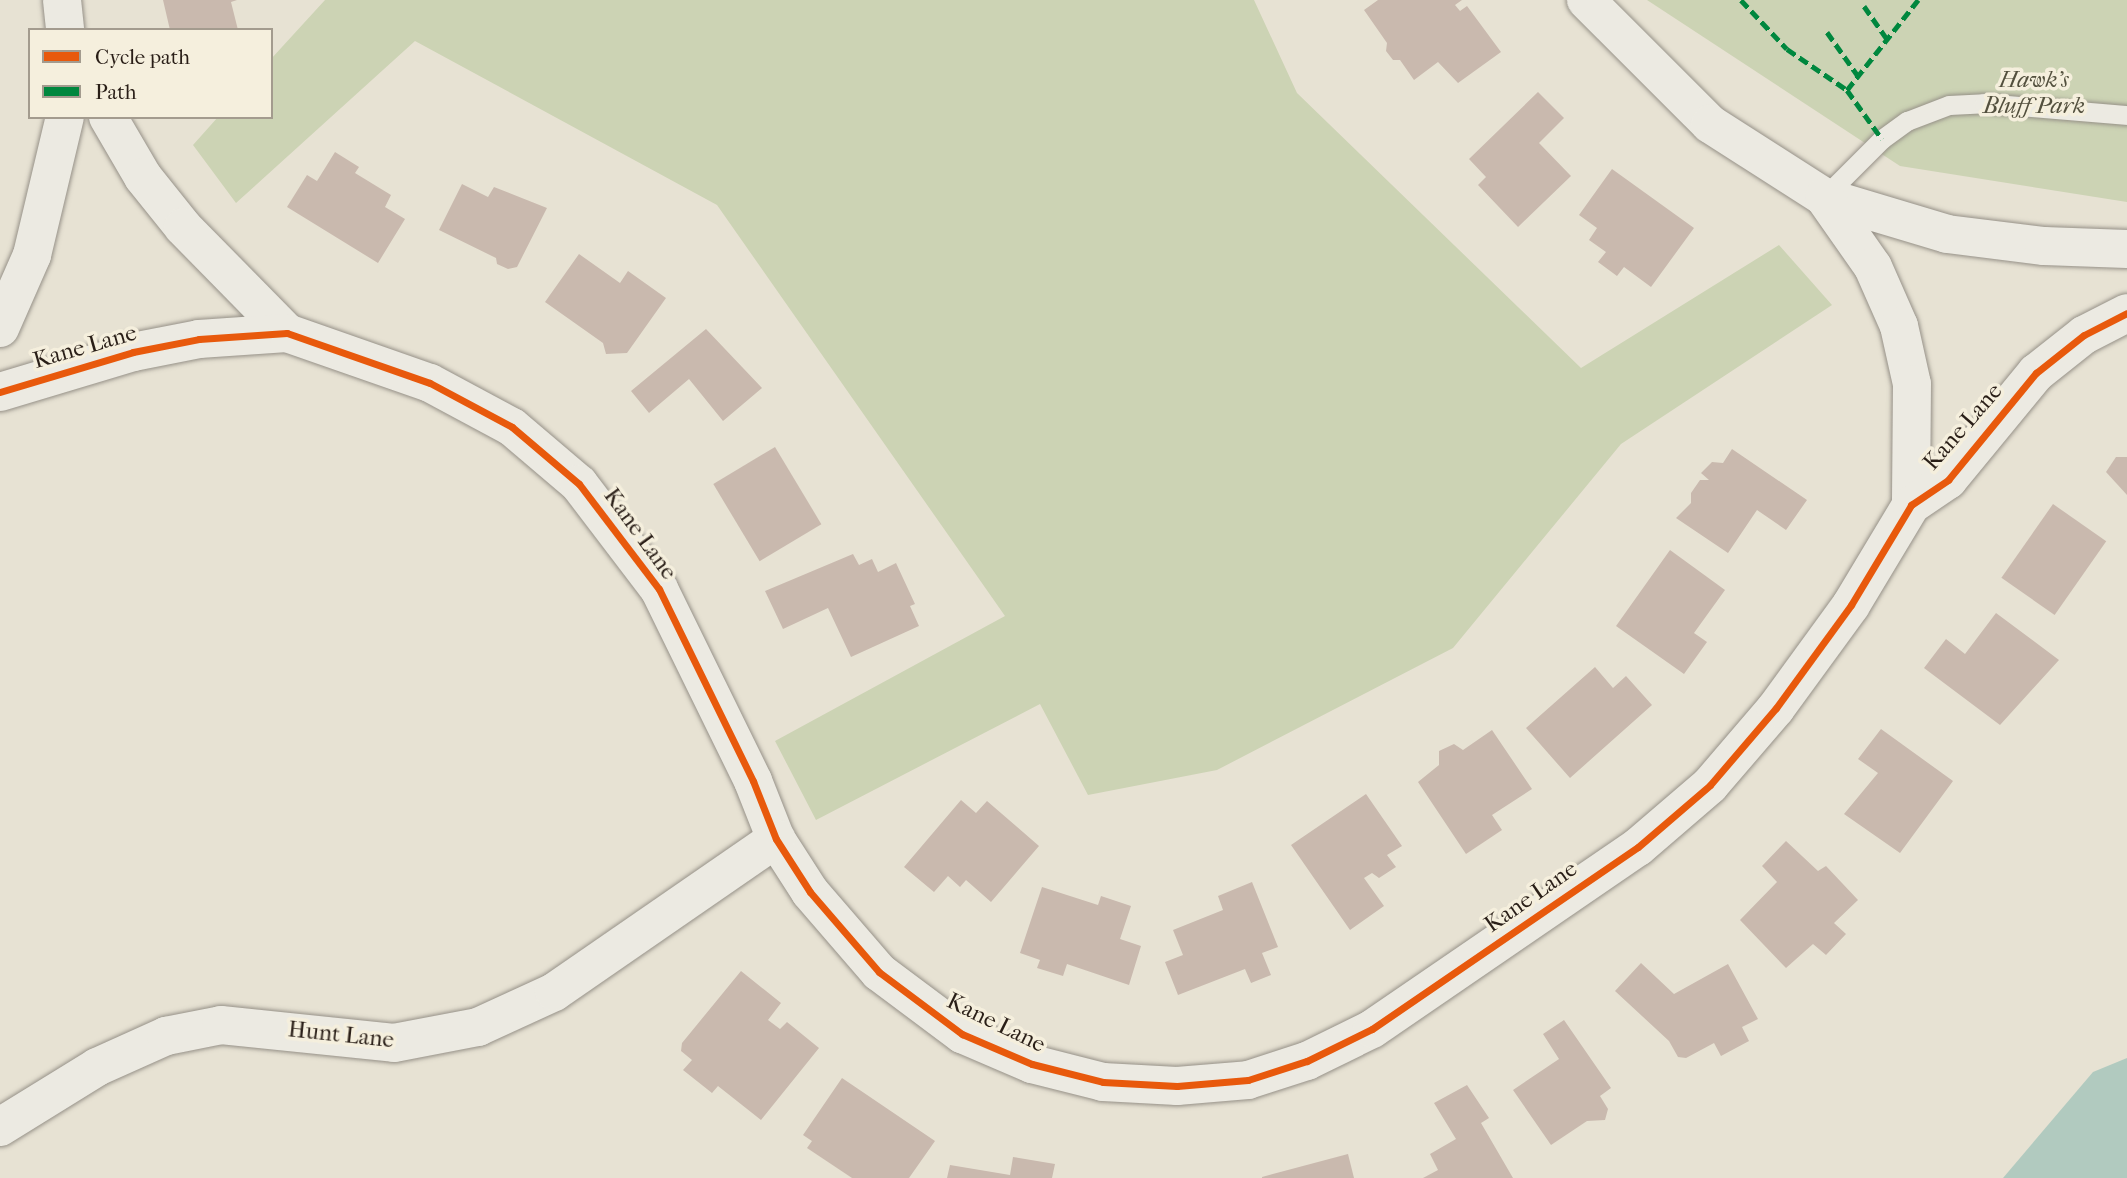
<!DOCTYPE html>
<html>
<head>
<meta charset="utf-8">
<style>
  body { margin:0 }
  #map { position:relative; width:2127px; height:1178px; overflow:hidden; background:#e7e2d3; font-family:"IM FELL French Canon",serif }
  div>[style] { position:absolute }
  .green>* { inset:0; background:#ccd3b4 }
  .water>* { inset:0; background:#b1cabf }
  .building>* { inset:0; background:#c9b9ae; transform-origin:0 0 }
  .roads { filter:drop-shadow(0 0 2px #969188) drop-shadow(0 0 2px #969188) }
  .service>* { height:19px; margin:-9.5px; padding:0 9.5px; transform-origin:9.5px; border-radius:9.5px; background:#eceae2 }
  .minor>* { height:38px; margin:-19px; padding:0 19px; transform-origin:19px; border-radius:19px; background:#eceae2 }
  .quiet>* { height:5px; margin-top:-2.5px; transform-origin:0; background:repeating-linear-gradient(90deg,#00873e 0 10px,transparent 0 15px) }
  .cycleway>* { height:7px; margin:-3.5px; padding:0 3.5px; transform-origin:3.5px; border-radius:3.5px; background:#e8590c }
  span { translate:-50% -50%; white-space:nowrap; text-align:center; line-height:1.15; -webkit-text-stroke:7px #f5efdd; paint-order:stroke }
  .park-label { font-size:23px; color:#53503e; font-style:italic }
  .street-label { font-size:23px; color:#291e17 }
  .legend { position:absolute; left:28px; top:28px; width:245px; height:91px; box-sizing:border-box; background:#f5efdd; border:2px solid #a39b8e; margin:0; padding:9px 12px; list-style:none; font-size:21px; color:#291e17 }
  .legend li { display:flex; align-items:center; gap:14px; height:35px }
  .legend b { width:35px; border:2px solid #a39b8e }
</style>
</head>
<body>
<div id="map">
  <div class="green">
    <i style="clip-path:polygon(325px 0,1254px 0,1297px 93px,1581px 368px,1779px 245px,1832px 305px,1621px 444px,1453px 648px,1217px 770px,1088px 795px,1040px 704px,816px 820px,775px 741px,1005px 616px,717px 205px,415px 41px,236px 203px,193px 145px,218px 117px,271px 117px,271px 59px)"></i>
    <i style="clip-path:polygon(1647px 0,2127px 0,2127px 202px,1900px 166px)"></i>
  </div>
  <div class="water">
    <i style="clip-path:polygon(2127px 1058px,2127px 1178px,2003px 1178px,2093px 1072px)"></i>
  </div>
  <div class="building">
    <i style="clip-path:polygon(163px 0,237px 0,231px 2px,238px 30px,170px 30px)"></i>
    <i style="clip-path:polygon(1378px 0,1462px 0,1455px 5px,1460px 11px,1467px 6px,1501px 52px,1458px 83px,1438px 62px,1414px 80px,1400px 60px,1393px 60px,1386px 51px,1387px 43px,1364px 10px)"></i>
    <i style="clip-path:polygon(1538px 92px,1564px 118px,1539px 143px,1571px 176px,1518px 227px,1478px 185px,1486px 177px,1469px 159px)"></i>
    <i style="clip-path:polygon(335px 152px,359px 167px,355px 173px,391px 195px,385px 207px,405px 219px,378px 263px,287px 207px,307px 175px,317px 181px)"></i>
    <i style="clip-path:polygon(1612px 169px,1694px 228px,1651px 287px,1624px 267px,1617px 276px,1598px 262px,1606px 252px,1589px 240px,1597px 228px,1579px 215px)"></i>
    <i style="clip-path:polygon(462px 184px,488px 197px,494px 187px,547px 208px,517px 267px,508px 269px,497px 264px,496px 258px,439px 230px)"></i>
    <i style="clip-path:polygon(579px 254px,620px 283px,628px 271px,666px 298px,627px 353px,606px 354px,603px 343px,545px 302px)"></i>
    <i style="clip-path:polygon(706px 329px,762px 388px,723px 421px,689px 379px,649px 413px,631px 391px)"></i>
    <i style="left:775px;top:447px;width:90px;height:72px;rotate:59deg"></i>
    <i style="clip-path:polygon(1732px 449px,1807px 500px,1786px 530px,1757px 510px,1728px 553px,1676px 518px,1691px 503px,1691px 493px,1700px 480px,1709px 480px,1701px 473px,1712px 462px,1723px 463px)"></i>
    <i style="clip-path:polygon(2116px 457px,2127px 457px,2127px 495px,2106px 472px)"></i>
    <i style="left:2053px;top:504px;width:65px;height:90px;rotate:35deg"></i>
    <i style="clip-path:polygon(1670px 550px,1725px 590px,1694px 633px,1707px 642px,1684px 674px,1616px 626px)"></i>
    <i style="clip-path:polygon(853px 554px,859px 565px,872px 559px,878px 572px,896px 563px,915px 604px,910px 606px,919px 626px,851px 657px,828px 608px,783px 629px,765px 591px)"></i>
    <i style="clip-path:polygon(1996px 613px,2059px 660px,2000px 725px,1924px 668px,1946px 639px,1965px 654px)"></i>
    <i style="clip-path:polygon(1595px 667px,1613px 688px,1626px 676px,1652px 705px,1570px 778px,1526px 728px)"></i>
    <i style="clip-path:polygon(1881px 729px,1953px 781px,1900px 853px,1844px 814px,1878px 773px,1858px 759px)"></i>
    <i style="clip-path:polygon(1492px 730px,1532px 789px,1492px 815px,1502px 830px,1466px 854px,1418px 782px,1439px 765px,1439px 751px,1454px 744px,1463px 750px)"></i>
    <i style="clip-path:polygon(1366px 794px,1402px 846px,1387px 855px,1396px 867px,1379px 878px,1372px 873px,1364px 878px,1384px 906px,1350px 930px,1291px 845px)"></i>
    <i style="clip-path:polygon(961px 800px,976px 813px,987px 801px,1039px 846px,991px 902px,966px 880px,960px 887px,948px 876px,934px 892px,904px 867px)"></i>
    <i style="clip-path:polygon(1786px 841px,1818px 871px,1826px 866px,1858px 900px,1834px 923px,1846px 934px,1826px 955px,1813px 944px,1786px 968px,1740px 920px,1777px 882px,1762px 866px)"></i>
    <i style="clip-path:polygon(1252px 882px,1278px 947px,1262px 953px,1271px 975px,1251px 983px,1245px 969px,1178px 995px,1165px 962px,1183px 955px,1173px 930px,1223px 910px,1218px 896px)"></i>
    <i style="clip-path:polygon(1042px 887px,1098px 905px,1101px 896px,1131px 906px,1120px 939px,1141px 946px,1129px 985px,1067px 964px,1063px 976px,1037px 968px,1040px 960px,1020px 953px)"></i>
    <i style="clip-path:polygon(1641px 963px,1674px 994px,1728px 964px,1758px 1019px,1742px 1027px,1749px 1041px,1721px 1056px,1714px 1043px,1686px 1058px,1678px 1057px,1669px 1041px,1615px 991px)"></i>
    <i style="clip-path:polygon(741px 971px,781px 1003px,768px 1020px,780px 1029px,787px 1022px,819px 1048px,761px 1120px,718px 1086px,712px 1093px,683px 1070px,692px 1060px,681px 1051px,682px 1043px)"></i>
    <i style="clip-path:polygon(1564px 1020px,1611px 1088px,1600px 1096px,1608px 1109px,1605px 1120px,1587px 1121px,1551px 1145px,1513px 1090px,1559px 1059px,1543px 1034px)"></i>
    <i style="clip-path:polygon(842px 1078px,935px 1141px,909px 1178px,852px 1178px,807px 1148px,812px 1141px,803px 1135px)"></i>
    <i style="clip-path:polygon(1467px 1085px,1489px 1118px,1481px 1123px,1513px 1178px,1423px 1178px,1438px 1170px,1430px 1154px,1456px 1139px,1434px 1103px)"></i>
    <i style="clip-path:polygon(1348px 1154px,1354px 1178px,1262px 1178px,1262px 1177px)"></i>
    <i style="clip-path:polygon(1013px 1157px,1055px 1164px,1052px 1178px,947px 1178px,950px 1165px,1010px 1175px)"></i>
  </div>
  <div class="roads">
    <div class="service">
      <i style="left:1824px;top:197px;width:82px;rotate:-45deg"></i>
      <i style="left:1882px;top:139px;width:31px;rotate:-36deg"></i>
      <i style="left:1907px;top:121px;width:45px;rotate:-20.9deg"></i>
      <i style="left:1949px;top:105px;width:35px;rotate:-3deg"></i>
      <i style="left:1984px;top:103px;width:144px;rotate:4.8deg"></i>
    </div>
    <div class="minor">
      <i style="left:62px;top:0;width:30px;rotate:84deg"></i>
      <i style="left:1586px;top:0;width:175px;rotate:45deg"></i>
      <i style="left:1710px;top:124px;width:135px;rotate:32.6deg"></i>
      <i style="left:1824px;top:197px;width:128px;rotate:16.7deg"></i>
      <i style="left:1947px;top:234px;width:98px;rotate:7.1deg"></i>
      <i style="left:2044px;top:246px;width:83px;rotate:2.1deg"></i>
      <i style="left:108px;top:117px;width:69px;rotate:59.7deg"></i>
      <i style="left:143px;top:177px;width:64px;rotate:51.3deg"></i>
      <i style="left:183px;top:227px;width:148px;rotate:45.5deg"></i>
      <i style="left:1824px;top:197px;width:85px;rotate:55deg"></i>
      <i style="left:1873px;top:267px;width:64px;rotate:66.2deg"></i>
      <i style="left:1899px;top:326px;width:59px;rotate:77.4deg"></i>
      <i style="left:1912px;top:384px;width:121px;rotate:90.5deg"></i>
      <i style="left:0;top:328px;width:80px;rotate:-66.3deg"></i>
      <i style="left:32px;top:255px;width:142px;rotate:-76.6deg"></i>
      <i style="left:0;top:392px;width:139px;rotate:-16.7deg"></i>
      <i style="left:133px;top:352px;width:67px;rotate:-11.1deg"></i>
      <i style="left:199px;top:339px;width:88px;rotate:-3.9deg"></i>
      <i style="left:287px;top:333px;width:151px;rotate:19.3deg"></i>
      <i style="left:430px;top:383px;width:93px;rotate:28.2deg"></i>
      <i style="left:512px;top:427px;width:88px;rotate:40.4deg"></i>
      <i style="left:579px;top:484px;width:132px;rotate:52.7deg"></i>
      <i style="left:659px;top:589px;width:214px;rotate:63.9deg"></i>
      <i style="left:753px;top:781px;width:62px;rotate:68.4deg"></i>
      <i style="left:776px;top:839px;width:63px;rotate:57.3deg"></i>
      <i style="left:810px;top:892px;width:106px;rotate:49.2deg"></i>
      <i style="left:879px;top:972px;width:104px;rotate:36.8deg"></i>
      <i style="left:962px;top:1034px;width:76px;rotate:23.2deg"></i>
      <i style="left:1032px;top:1064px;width:73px;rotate:14.2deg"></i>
      <i style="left:1103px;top:1082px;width:74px;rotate:3.1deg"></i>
      <i style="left:1177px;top:1086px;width:71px;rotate:-4.8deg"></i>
      <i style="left:1248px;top:1080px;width:62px;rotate:-17.9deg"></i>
      <i style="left:1307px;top:1061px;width:72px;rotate:-26.2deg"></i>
      <i style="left:1372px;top:1029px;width:322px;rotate:-34.4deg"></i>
      <i style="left:1638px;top:847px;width:95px;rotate:-40.7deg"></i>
      <i style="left:1710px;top:785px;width:101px;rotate:-49.4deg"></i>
      <i style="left:1776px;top:708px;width:127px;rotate:-53.9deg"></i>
      <i style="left:1851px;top:605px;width:117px;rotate:-59deg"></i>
      <i style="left:1911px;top:505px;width:45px;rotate:-34deg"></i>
      <i style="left:1948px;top:480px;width:139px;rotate:-50.6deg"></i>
      <i style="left:2036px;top:373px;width:61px;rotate:-38.4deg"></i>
      <i style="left:2084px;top:335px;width:48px;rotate:-27.1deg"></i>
      <i style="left:0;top:1127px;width:114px;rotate:-31.7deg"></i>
      <i style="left:97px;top:1067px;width:76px;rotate:-24.2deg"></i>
      <i style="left:166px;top:1036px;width:56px;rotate:-11.3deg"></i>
      <i style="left:221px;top:1025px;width:174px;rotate:5.9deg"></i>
      <i style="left:394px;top:1043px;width:86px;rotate:-10.8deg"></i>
      <i style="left:478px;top:1027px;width:84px;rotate:-24.7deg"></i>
      <i style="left:554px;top:992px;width:270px;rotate:-34.6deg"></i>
    </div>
  </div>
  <div class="quiet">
    <i style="left:1741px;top:0;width:67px;rotate:46.8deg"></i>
    <i style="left:1787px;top:49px;width:73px;rotate:34.3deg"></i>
    <i style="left:1847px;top:90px;width:60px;rotate:54.5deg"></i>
    <i style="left:1864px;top:6px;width:40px;rotate:55.1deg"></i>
    <i style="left:1827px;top:32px;width:54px;rotate:54.8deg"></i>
    <i style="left:1847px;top:90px;width:115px;rotate:-51.7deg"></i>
  </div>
  <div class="cycleway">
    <i style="left:0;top:392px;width:139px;rotate:-16.7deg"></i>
    <i style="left:133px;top:352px;width:67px;rotate:-11.1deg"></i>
    <i style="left:199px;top:339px;width:88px;rotate:-3.9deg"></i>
    <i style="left:287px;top:333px;width:151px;rotate:19.3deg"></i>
    <i style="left:430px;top:383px;width:93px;rotate:28.2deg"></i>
    <i style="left:512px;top:427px;width:88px;rotate:40.4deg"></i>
    <i style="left:579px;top:484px;width:132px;rotate:52.7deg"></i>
    <i style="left:659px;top:589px;width:214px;rotate:63.9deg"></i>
    <i style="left:753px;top:781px;width:62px;rotate:68.4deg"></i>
    <i style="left:776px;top:839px;width:63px;rotate:57.3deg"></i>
    <i style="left:810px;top:892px;width:106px;rotate:49.2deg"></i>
    <i style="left:879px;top:972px;width:104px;rotate:36.8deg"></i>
    <i style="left:962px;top:1034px;width:76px;rotate:23.2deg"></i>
    <i style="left:1032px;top:1064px;width:73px;rotate:14.2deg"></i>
    <i style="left:1103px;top:1082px;width:74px;rotate:3.1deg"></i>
    <i style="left:1177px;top:1086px;width:71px;rotate:-4.8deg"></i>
    <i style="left:1248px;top:1080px;width:62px;rotate:-17.9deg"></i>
    <i style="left:1307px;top:1061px;width:72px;rotate:-26.2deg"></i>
    <i style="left:1372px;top:1029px;width:322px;rotate:-34.4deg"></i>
    <i style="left:1638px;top:847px;width:95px;rotate:-40.7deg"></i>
    <i style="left:1710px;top:785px;width:101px;rotate:-49.4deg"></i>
    <i style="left:1776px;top:708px;width:127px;rotate:-53.9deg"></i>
    <i style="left:1851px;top:605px;width:117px;rotate:-59deg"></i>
    <i style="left:1911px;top:505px;width:45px;rotate:-34deg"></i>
    <i style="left:1948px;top:480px;width:139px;rotate:-50.6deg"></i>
    <i style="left:2036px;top:373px;width:61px;rotate:-38.4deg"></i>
    <i style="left:2084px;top:335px;width:48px;rotate:-27.1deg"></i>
  </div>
  <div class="park-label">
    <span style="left:2034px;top:93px">Hawk's<br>Bluff Park</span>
  </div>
  <div class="street-label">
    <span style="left:85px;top:347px;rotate:-16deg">Kane Lane</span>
    <span style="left:1963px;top:427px;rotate:-49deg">Kane Lane</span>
    <span style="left:640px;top:534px;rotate:54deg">Kane Lane</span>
    <span style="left:1531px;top:897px;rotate:-35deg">Kane Lane</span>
    <span style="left:996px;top:1023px;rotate:26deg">Kane Lane</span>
    <span style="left:341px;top:1035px;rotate:6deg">Hunt Lane</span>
  </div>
  <ul class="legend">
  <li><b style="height:9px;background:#e8590c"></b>Cycle path</li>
  <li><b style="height:9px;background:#00873e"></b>Path</li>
  </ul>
</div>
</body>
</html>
